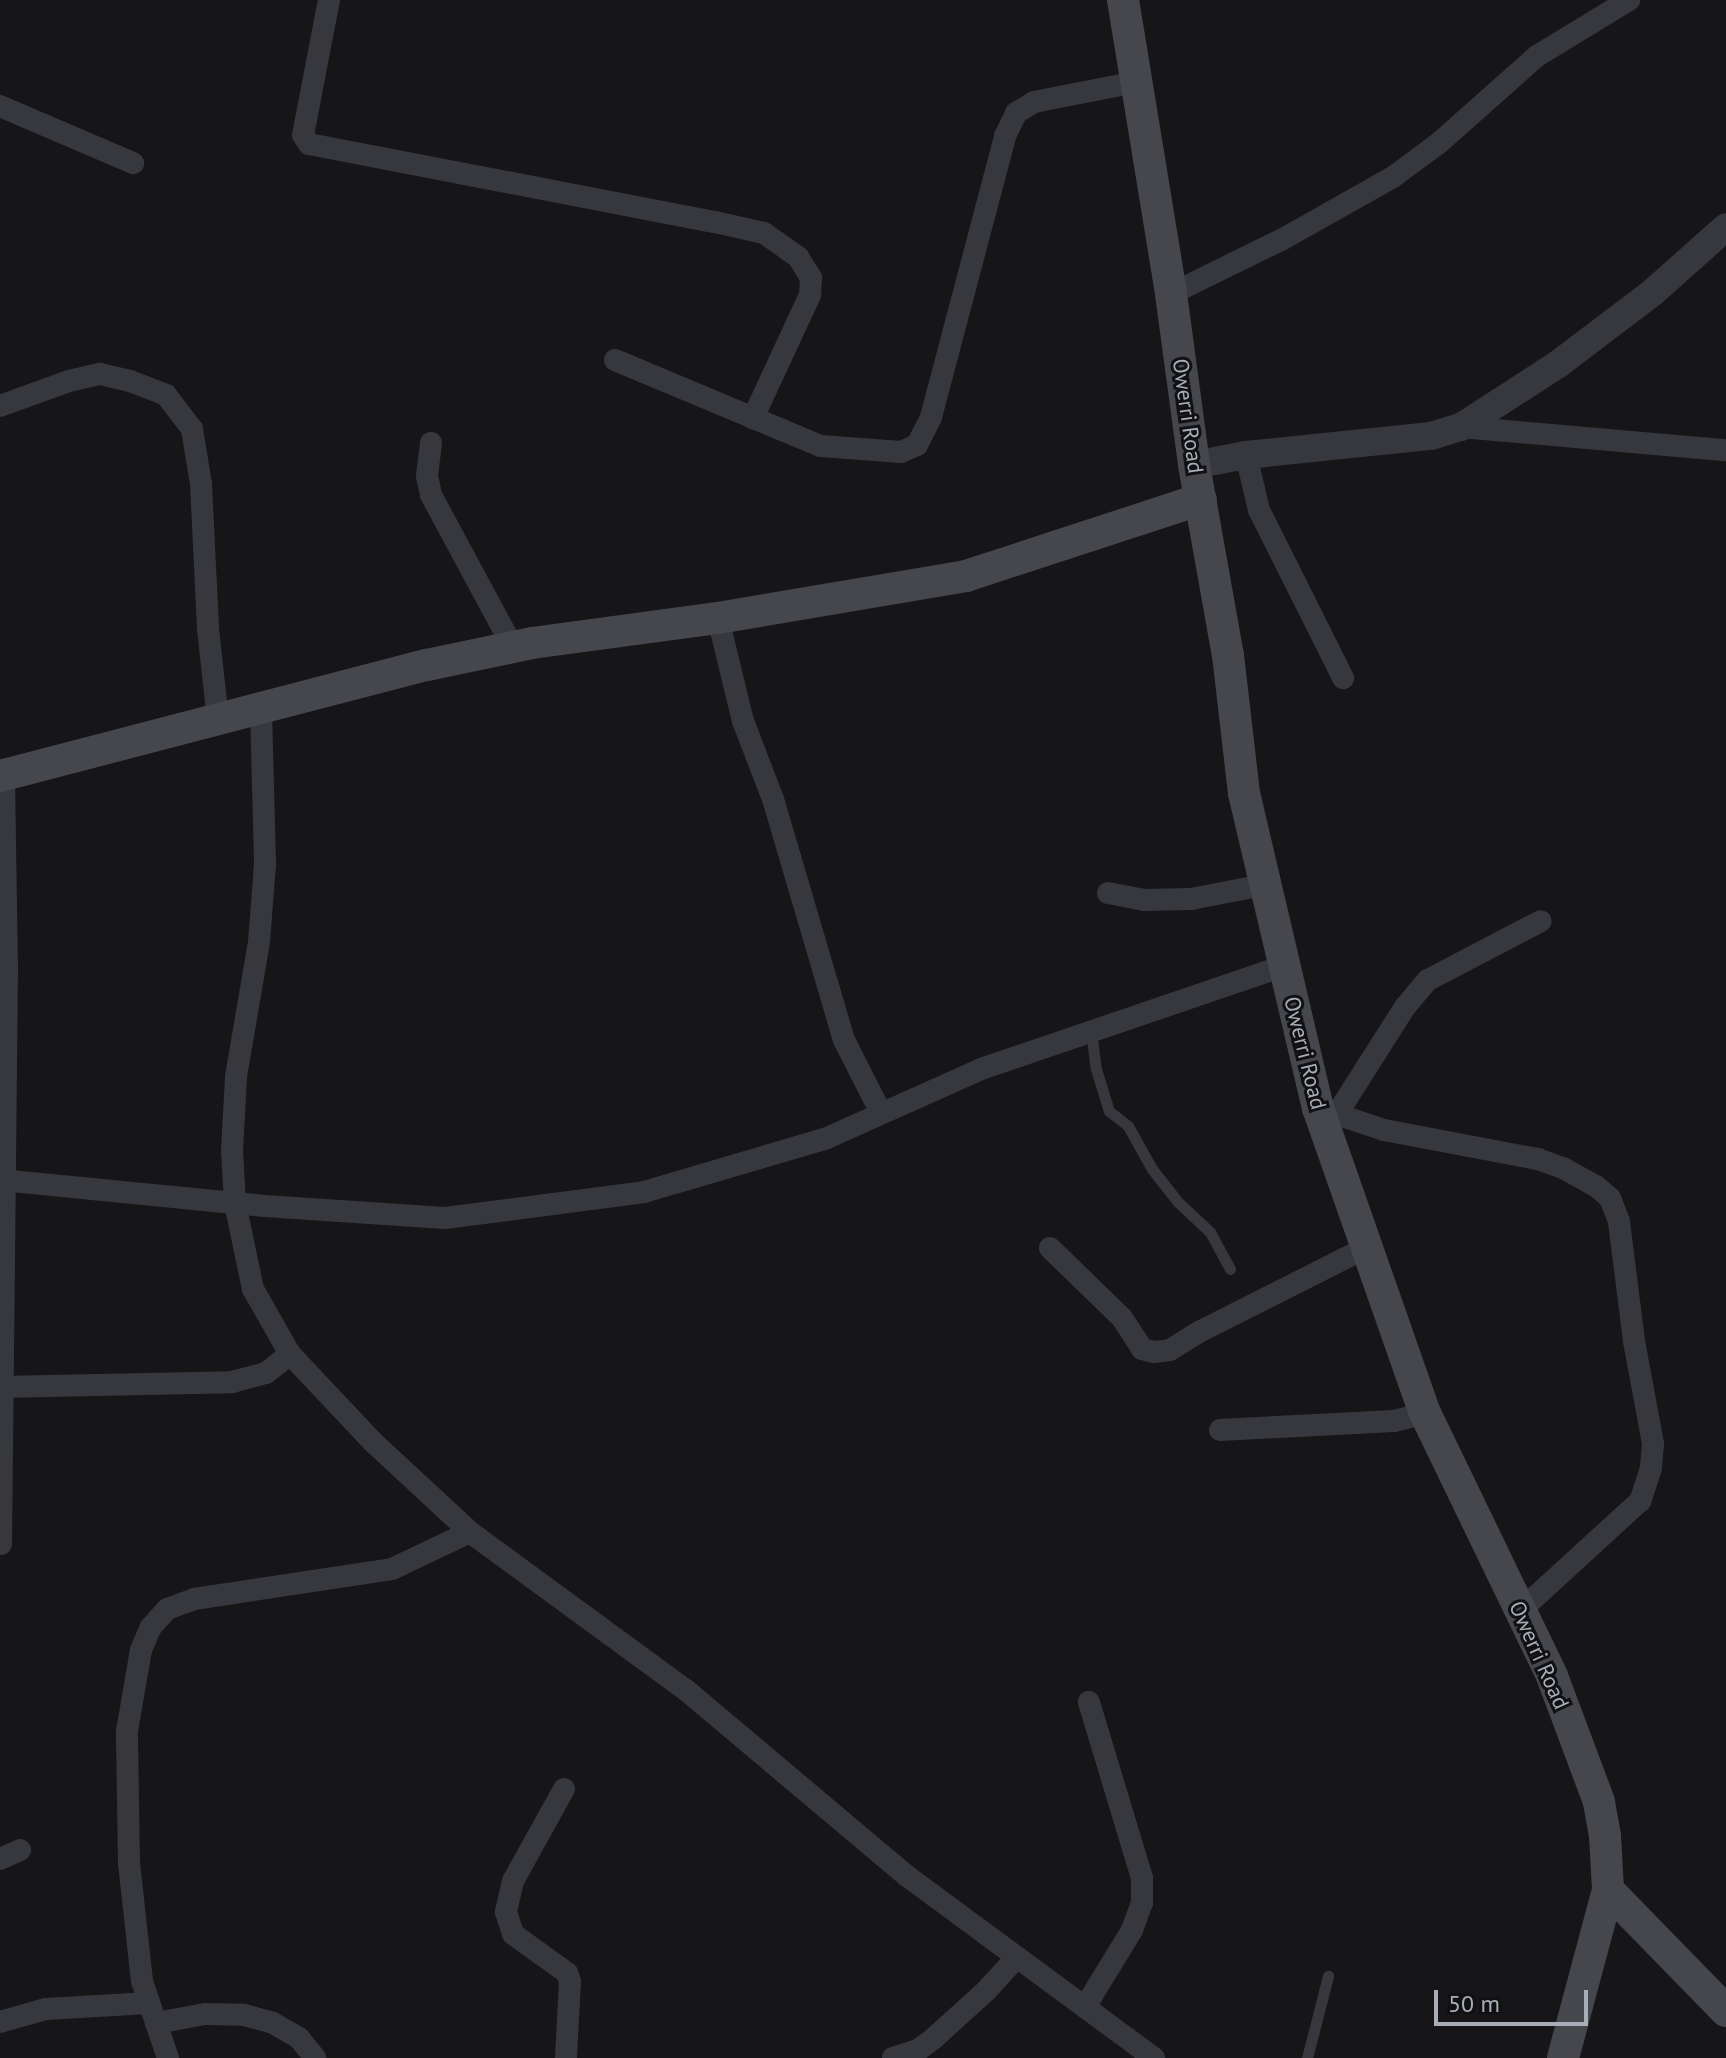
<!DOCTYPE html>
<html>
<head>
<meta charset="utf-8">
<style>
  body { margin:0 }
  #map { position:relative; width:1726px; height:2058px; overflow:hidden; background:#161618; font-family:"PT Sans",sans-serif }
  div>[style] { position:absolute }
  .service>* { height:11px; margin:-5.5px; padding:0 5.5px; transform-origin:5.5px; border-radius:5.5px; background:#37383d }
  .minor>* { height:22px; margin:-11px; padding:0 11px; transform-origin:11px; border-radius:11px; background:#37383d }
  .tertiary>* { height:28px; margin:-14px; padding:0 14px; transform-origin:14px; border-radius:14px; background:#37383d }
  .secondary>* { height:32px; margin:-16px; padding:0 16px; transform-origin:16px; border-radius:16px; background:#45474d }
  span { translate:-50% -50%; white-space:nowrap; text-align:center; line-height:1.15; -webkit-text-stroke:6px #111113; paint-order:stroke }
  .street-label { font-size:22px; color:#a8adb8 }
  .scale { position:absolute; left:1434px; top:1990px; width:154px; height:36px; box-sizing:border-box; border:4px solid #a8adb8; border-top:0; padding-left:10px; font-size:24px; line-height:28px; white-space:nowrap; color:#a8adb8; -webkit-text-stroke:6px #111113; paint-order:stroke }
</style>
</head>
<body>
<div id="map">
  <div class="service">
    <i style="left:1091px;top:1030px;width:39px;rotate:83deg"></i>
    <i style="left:1096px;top:1069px;width:44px;rotate:72.8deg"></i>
    <i style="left:1109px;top:1111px;width:24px;rotate:38deg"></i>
    <i style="left:1128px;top:1126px;width:49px;rotate:60.8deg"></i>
    <i style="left:1152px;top:1169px;width:42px;rotate:51.8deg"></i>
    <i style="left:1178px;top:1202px;width:44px;rotate:43.2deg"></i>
    <i style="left:1210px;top:1232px;width:42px;rotate:61.6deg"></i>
    <i style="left:1307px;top:2058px;width:85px;rotate:-75.6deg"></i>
  </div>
  <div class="minor">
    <i style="left:329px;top:0;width:137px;rotate:100.9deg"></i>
    <i style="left:303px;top:135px;width:11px;rotate:56deg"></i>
    <i style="left:309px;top:144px;width:413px;rotate:10.9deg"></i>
    <i style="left:715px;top:222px;width:50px;rotate:12.7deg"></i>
    <i style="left:764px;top:233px;width:42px;rotate:35.2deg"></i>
    <i style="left:798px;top:257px;width:25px;rotate:58deg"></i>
    <i style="left:811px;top:278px;width:17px;rotate:93deg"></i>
    <i style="left:810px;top:295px;width:136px;rotate:114.9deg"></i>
    <i style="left:0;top:106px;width:145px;rotate:23.2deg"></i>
    <i style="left:1171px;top:294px;width:125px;rotate:-26.2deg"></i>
    <i style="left:1283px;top:239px;width:126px;rotate:-29.4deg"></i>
    <i style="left:1393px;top:177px;width:57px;rotate:-36.5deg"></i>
    <i style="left:1439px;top:143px;width:131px;rotate:-41.6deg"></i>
    <i style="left:1537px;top:56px;width:108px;rotate:-31.3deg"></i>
    <i style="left:615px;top:360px;width:223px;rotate:22.7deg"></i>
    <i style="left:821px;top:446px;width:80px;rotate:4.3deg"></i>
    <i style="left:901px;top:452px;width:17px;rotate:-24deg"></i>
    <i style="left:917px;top:445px;width:31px;rotate:-63deg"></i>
    <i style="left:931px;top:417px;width:291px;rotate:-75.2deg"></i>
    <i style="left:1005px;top:136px;width:25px;rotate:-64deg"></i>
    <i style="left:1016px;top:113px;width:21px;rotate:-31deg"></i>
    <i style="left:1034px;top:102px;width:104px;rotate:-11.1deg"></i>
    <i style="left:0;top:406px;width:73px;rotate:-19.9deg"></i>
    <i style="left:69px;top:381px;width:32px;rotate:-13deg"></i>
    <i style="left:100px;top:374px;width:31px;rotate:13deg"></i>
    <i style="left:130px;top:381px;width:39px;rotate:21deg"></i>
    <i style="left:166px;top:395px;width:43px;rotate:52.6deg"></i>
    <i style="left:192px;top:429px;width:56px;rotate:80.7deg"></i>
    <i style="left:201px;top:484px;width:145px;rotate:87.2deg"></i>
    <i style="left:208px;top:629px;width:92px;rotate:83.7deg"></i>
    <i style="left:1461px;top:427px;width:266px;rotate:5deg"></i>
    <i style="left:431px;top:443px;width:33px;rotate:97deg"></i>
    <i style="left:427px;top:476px;width:19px;rotate:78deg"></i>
    <i style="left:431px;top:495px;width:173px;rotate:61.7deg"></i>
    <i style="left:1246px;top:455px;width:57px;rotate:76.7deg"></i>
    <i style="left:1259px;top:510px;width:188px;rotate:63.4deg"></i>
    <i style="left:718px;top:618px;width:106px;rotate:76.4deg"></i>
    <i style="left:743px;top:721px;width:84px;rotate:69deg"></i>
    <i style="left:773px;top:799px;width:251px;rotate:73.6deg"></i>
    <i style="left:844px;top:1040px;width:82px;rotate:63.1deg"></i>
    <i style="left:261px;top:709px;width:155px;rotate:88.5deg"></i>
    <i style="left:265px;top:864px;width:78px;rotate:94.4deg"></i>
    <i style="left:259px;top:942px;width:137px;rotate:99.7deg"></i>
    <i style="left:236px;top:1077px;width:74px;rotate:93.1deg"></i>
    <i style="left:232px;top:1151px;width:52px;rotate:86.7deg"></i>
    <i style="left:235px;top:1203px;width:88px;rotate:78.2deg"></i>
    <i style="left:253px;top:1289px;width:75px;rotate:60.4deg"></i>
    <i style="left:290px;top:1354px;width:122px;rotate:46.7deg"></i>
    <i style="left:374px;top:1443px;width:131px;rotate:42.8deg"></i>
    <i style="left:470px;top:1532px;width:268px;rotate:36.2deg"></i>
    <i style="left:686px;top:1690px;width:289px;rotate:40.1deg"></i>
    <i style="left:907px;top:1876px;width:307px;rotate:36.4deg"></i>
    <i style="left:1108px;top:893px;width:37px;rotate:11deg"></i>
    <i style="left:1144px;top:900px;width:47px;rotate:-1.2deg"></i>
    <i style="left:1191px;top:899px;width:74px;rotate:-10.9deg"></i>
    <i style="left:1318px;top:1108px;width:70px;rotate:18.4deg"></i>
    <i style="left:1384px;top:1130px;width:157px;rotate:10.7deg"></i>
    <i style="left:1538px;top:1159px;width:27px;rotate:20deg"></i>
    <i style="left:1563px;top:1168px;width:38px;rotate:29deg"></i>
    <i style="left:1596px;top:1186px;width:18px;rotate:41deg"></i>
    <i style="left:1610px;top:1198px;width:26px;rotate:69deg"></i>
    <i style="left:1619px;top:1222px;width:120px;rotate:82.8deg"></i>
    <i style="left:1634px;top:1341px;width:105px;rotate:79.5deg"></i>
    <i style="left:1653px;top:1444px;width:24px;rotate:95deg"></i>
    <i style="left:1651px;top:1468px;width:35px;rotate:108deg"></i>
    <i style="left:1640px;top:1501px;width:163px;rotate:137.5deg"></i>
    <i style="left:1337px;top:1114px;width:127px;rotate:-57.6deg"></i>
    <i style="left:1405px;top:1007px;width:35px;rotate:-50deg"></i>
    <i style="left:1428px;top:980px;width:127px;rotate:-27.6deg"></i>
    <i style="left:0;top:1180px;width:266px;rotate:5.6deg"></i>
    <i style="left:265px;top:1206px;width:180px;rotate:3.8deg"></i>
    <i style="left:445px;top:1218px;width:201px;rotate:-7.4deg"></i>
    <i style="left:644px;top:1192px;width:191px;rotate:-16.4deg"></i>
    <i style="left:827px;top:1138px;width:169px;rotate:-24.1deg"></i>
    <i style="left:981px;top:1069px;width:319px;rotate:-18.8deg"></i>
    <i style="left:1050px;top:1248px;width:100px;rotate:44.2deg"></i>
    <i style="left:1122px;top:1318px;width:37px;rotate:57deg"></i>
    <i style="left:1142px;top:1349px;width:12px;rotate:14deg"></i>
    <i style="left:1154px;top:1352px;width:16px;rotate:-7deg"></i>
    <i style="left:1170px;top:1350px;width:36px;rotate:-32deg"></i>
    <i style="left:1201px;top:1331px;width:184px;rotate:-26.8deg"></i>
    <i style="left:0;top:1387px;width:232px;rotate:-1.2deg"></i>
    <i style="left:232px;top:1382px;width:35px;rotate:-15deg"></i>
    <i style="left:266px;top:1373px;width:31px;rotate:-38deg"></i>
    <i style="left:1220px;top:1430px;width:174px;rotate:-3deg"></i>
    <i style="left:1394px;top:1421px;width:32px;rotate:-14deg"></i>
    <i style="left:1px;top:1544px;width:575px;rotate:-89.4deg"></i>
    <i style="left:7px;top:969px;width:194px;rotate:-90.9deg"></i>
    <i style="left:564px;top:1789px;width:105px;rotate:119deg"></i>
    <i style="left:513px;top:1881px;width:32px;rotate:103deg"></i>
    <i style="left:506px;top:1912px;width:23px;rotate:72deg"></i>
    <i style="left:513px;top:1934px;width:67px;rotate:35.8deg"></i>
    <i style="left:567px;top:1973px;width:9px;rotate:69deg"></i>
    <i style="left:570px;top:1981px;width:77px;rotate:93deg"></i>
    <i style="left:0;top:1859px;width:22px;rotate:-24deg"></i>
    <i style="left:1085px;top:2007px;width:90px;rotate:-58.6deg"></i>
    <i style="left:1132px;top:1930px;width:29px;rotate:-70deg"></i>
    <i style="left:1142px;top:1903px;width:25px;rotate:-90deg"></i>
    <i style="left:1142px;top:1878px;width:184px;rotate:-106.8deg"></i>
    <i style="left:0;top:2022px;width:48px;rotate:-15.8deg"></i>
    <i style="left:46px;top:2009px;width:103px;rotate:-3.3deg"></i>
    <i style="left:156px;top:2023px;width:50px;rotate:-10.4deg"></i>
    <i style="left:205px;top:2014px;width:39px;rotate:1deg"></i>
    <i style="left:244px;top:2015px;width:30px;rotate:15deg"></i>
    <i style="left:273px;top:2023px;width:30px;rotate:30deg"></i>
    <i style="left:299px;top:2038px;width:26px;rotate:51deg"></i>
    <i style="left:168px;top:2058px;width:81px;rotate:-108.7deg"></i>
    <i style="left:142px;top:1981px;width:118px;rotate:-96.3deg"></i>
    <i style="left:129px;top:1864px;width:133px;rotate:-90.9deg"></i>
    <i style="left:127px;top:1731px;width:82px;rotate:-80.2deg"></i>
    <i style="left:141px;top:1650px;width:25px;rotate:-67deg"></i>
    <i style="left:151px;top:1627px;width:24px;rotate:-48deg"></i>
    <i style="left:167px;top:1609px;width:29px;rotate:-20deg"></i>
    <i style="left:194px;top:1599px;width:200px;rotate:-8.6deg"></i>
    <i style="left:392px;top:1569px;width:86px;rotate:-25.4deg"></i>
    <i style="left:893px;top:2058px;width:26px;rotate:-18deg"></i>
    <i style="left:918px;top:2050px;width:19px;rotate:-36deg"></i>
    <i style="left:933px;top:2039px;width:72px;rotate:-42.2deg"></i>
    <i style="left:986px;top:1991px;width:46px;rotate:-47.6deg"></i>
  </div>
  <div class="tertiary">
    <i style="left:1194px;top:465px;width:53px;rotate:-10.9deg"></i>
    <i style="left:1246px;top:455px;width:186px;rotate:-5.9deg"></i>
    <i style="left:1431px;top:436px;width:31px;rotate:-17deg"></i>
    <i style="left:1461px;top:427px;width:114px;rotate:-32.9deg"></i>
    <i style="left:1557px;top:365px;width:119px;rotate:-37.2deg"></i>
    <i style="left:1652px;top:293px;width:99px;rotate:-41.7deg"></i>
  </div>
  <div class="secondary">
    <i style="left:1123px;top:0;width:298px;rotate:80.7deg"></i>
    <i style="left:1171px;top:294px;width:173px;rotate:82.3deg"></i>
    <i style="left:1194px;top:465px;width:193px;rotate:79.9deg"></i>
    <i style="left:1228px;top:655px;width:139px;rotate:83.4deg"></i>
    <i style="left:1244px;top:793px;width:324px;rotate:76.8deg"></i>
    <i style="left:1318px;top:1108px;width:323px;rotate:70.7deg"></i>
    <i style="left:1425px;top:1413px;width:292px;rotate:64.2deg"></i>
    <i style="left:1552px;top:1676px;width:134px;rotate:69.5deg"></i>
    <i style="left:1599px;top:1802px;width:35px;rotate:80deg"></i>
    <i style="left:1605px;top:1836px;width:54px;rotate:86.8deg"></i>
    <i style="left:1608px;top:1890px;width:174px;rotate:105deg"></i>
    <i style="left:0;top:776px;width:441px;rotate:-14.6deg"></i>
    <i style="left:427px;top:665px;width:107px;rotate:-11.8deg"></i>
    <i style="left:532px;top:643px;width:188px;rotate:-7.7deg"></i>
    <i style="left:718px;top:618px;width:252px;rotate:-9.6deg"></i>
    <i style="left:966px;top:576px;width:247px;rotate:-18.1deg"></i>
    <i style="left:1608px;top:1890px;width:169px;rotate:45.7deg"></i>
  </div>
  <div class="street-label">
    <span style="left:1188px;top:416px;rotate:82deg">Owerri Road</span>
    <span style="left:1305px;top:1053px;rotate:76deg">Owerri Road</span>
    <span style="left:1539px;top:1655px;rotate:66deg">Owerri Road</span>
  </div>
  <div class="scale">50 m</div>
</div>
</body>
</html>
